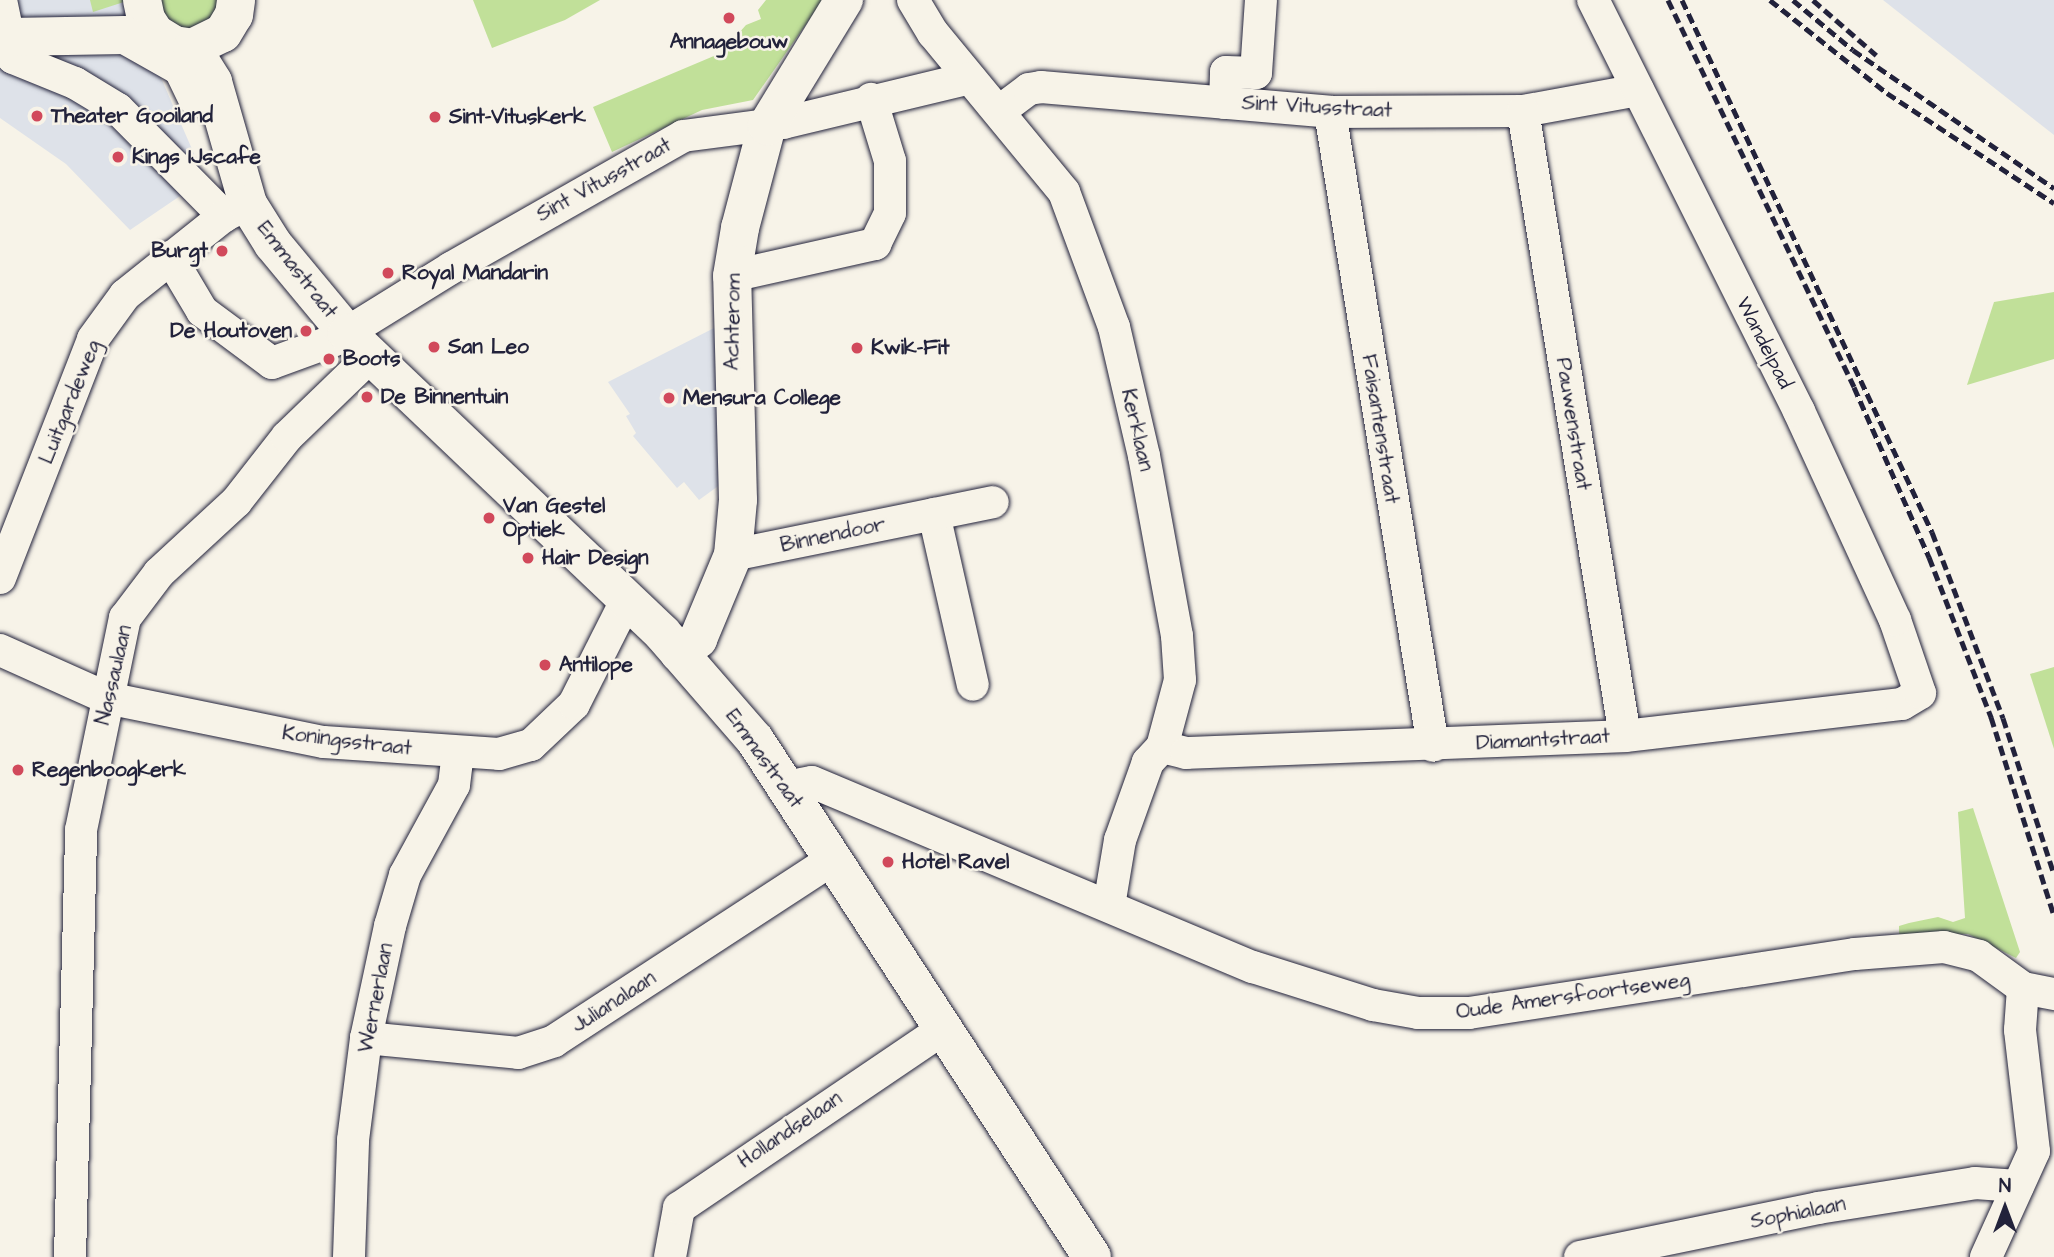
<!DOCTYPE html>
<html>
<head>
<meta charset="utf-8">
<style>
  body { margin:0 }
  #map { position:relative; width:2054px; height:1257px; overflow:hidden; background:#f7f3e8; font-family:"Architects Daughter",sans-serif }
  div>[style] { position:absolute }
  .built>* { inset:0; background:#dee2e9 }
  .green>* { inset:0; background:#c1e099 }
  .roads { filter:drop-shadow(0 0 2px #22223b) drop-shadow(0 0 2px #22223b) }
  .minor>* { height:32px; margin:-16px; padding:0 16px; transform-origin:16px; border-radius:16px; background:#f7f3e8 }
  .major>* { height:38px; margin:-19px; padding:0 19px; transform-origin:19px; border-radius:19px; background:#f7f3e8 }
  .rail>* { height:5px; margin-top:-2.5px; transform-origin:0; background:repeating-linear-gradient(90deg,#22223b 0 10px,transparent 0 15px) }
  .dots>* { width:19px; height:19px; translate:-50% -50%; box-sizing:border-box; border:4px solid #f7f3e8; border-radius:50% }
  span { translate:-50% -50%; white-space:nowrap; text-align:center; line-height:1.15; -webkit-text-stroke:5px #f7f3e8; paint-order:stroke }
  .poi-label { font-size:21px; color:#22223b; font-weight:700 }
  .left { translate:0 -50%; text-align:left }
  .right { translate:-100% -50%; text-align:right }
  .street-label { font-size:21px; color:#22223b }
  .north { position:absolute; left:1970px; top:1173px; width:70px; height:70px; -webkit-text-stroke:5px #f7f3e8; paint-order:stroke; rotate:0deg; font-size:19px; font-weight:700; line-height:28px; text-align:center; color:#22223b }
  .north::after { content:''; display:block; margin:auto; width:24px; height:32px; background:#22223b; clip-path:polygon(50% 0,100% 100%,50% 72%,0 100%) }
</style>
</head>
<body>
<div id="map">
  <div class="built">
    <i style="clip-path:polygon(0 0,138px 0,141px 32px,205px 179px,130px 230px,66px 164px,0 118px)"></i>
    <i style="clip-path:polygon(1883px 0,2054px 0,2054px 135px)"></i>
    <i style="clip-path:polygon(718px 326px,721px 484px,699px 500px,684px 482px,677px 488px,633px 436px,636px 433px,626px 416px,630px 414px,608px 382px)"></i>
  </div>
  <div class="green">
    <i style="clip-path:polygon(90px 0,130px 0,93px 12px)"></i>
    <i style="clip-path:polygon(155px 0,223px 0,217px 20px,177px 33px)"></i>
    <i style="clip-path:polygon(473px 0,600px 0,565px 20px,492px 48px)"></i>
    <i style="clip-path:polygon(766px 0,823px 0,753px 100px,702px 110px,612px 152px,593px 107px,721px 53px,746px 25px,761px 19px,758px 10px)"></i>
    <i style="clip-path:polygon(2054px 292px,2054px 359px,1967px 385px,1994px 302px)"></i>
    <i style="clip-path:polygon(2054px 667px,2054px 749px,2030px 674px)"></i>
    <i style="clip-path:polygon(1973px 808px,2020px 952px,2016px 958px,1968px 934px,1899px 934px,1899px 926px,1909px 923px,1938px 917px,1953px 922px,1965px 918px,1958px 812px)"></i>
  </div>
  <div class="roads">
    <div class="minor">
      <i style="left:1px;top:0;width:59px;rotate:78.3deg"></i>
      <i style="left:13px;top:58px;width:67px;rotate:22deg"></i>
      <i style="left:75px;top:83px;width:50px;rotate:31.2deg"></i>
      <i style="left:118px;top:109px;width:151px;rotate:45.3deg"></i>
      <i style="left:913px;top:0;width:39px;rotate:59deg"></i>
      <i style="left:933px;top:33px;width:206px;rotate:50.5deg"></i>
      <i style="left:1064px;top:192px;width:144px;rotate:69.7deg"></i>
      <i style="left:1114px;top:327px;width:132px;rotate:76.9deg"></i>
      <i style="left:1144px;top:456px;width:183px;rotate:79.6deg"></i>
      <i style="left:1177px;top:636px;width:44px;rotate:86.1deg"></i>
      <i style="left:1180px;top:680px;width:69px;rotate:105deg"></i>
      <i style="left:1162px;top:747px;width:21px;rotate:133deg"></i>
      <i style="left:1148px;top:762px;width:83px;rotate:109.7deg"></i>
      <i style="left:1120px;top:840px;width:67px;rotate:99.5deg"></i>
      <i style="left:1225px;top:103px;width:31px;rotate:-88deg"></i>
      <i style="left:1226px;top:72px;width:30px;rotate:2deg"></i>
      <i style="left:1256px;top:73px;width:73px;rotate:-86.1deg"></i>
      <i style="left:1001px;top:110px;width:35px;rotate:-37deg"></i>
      <i style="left:1029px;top:89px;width:12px;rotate:-9deg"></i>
      <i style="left:1041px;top:87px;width:290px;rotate:4.9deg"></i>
      <i style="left:1330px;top:112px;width:193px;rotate:-0.3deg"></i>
      <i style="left:1523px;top:111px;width:117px;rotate:-10.3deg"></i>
      <i style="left:1523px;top:111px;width:633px;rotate:80.73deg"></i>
      <i style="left:1330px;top:112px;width:642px;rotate:80.77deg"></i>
      <i style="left:170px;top:257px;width:63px;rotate:59.3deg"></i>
      <i style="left:202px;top:311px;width:87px;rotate:36.6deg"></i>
      <i style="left:272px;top:363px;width:67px;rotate:-20.1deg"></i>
      <i style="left:335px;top:340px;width:137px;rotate:-31.8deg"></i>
      <i style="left:451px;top:268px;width:267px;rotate:-29.6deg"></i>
      <i style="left:683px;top:136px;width:101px;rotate:-7.4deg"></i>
      <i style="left:783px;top:123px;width:192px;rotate:-13.5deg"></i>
      <i style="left:732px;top:276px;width:147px;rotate:-12.6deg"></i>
      <i style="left:875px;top:244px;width:34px;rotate:-64deg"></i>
      <i style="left:890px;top:213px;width:52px;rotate:-90deg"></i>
      <i style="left:890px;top:161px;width:65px;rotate:-107deg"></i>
      <i style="left:934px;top:514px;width:175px;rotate:77.2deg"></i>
      <i style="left:733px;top:555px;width:265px;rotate:-11.5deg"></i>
      <i style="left:0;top:578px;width:256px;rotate:-68.7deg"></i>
      <i style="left:93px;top:339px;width:54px;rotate:-54deg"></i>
      <i style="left:125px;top:295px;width:127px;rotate:-38.6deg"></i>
      <i style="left:224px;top:216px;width:27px;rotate:-27deg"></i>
      <i style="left:0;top:650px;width:117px;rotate:24.2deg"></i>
      <i style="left:107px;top:698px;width:221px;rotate:11.5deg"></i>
      <i style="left:324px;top:742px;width:175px;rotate:3.9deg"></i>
      <i style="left:499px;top:754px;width:33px;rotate:-16deg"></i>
      <i style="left:531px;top:745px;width:59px;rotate:-43.6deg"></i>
      <i style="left:574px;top:704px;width:115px;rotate:-63.2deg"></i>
      <i style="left:1162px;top:747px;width:25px;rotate:14deg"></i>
      <i style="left:1186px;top:753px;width:439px;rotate:-2.2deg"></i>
      <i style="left:1625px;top:736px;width:279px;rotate:-6.6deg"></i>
      <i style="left:1902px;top:704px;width:21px;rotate:-31deg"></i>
      <i style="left:1920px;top:693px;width:77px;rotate:-108.9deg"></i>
      <i style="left:1895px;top:620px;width:230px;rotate:-114.7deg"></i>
      <i style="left:1799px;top:411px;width:460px;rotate:-116.6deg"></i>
      <i style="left:786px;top:787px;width:26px;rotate:-11deg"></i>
      <i style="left:812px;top:782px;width:478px;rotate:22.8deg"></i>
      <i style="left:1253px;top:967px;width:126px;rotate:17.6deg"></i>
      <i style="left:1373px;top:1005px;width:46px;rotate:10.1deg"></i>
      <i style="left:1418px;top:1013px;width:51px"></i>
      <i style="left:1469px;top:1013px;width:390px;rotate:-8.7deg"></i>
      <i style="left:1855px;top:954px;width:89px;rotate:-4.5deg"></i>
      <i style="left:1944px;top:947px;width:36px;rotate:14deg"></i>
      <i style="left:1979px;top:956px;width:54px;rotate:36deg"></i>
      <i style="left:2023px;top:988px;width:32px;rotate:11deg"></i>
      <i style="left:366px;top:1038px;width:153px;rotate:5.6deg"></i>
      <i style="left:518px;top:1053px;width:38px;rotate:-18deg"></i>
      <i style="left:554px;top:1041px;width:333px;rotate:-33.1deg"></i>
      <i style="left:70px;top:1257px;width:427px;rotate:-88.5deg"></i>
      <i style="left:81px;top:830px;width:217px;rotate:-78.3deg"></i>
      <i style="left:125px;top:618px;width:56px;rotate:-52.9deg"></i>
      <i style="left:159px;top:573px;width:105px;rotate:-42.7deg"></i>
      <i style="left:236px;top:502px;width:83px;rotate:-51.9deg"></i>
      <i style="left:287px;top:437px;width:117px;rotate:-44deg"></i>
      <i style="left:349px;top:1257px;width:117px;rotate:-88deg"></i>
      <i style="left:353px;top:1140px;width:103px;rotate:-82.7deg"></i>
      <i style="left:366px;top:1038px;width:115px;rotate:-77.9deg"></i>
      <i style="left:390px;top:926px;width:53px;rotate:-73.6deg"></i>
      <i style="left:405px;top:875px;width:102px;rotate:-61.4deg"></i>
      <i style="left:454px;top:785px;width:32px;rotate:-83deg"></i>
      <i style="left:670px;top:1257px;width:50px;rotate:-79.6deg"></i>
      <i style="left:679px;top:1208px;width:321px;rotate:-34.1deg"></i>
      <i style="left:1580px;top:1257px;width:243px;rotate:-11.6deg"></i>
      <i style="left:1818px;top:1208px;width:159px;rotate:-9deg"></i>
      <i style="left:1975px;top:1183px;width:43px;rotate:4deg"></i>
      <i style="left:1986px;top:1257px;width:116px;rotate:-65.6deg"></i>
      <i style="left:2034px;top:1151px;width:122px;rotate:-96.6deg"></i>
      <i style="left:2020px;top:1030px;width:42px;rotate:-85.9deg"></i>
    </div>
    <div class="major">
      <i style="left:142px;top:0;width:19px;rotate:78deg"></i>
      <i style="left:146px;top:19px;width:17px;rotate:57deg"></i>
      <i style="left:155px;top:33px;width:22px;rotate:32deg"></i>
      <i style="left:174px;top:45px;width:18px;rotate:9deg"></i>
      <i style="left:192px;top:48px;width:34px;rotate:-26deg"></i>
      <i style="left:223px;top:33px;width:21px;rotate:-59deg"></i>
      <i style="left:234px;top:15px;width:15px;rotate:-82deg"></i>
      <i style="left:8px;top:37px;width:117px;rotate:-1deg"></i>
      <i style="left:125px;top:35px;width:65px;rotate:29.3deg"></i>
      <i style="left:182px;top:67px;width:34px;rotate:64deg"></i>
      <i style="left:192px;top:48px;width:40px;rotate:58deg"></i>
      <i style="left:213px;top:82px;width:127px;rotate:74deg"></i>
      <i style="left:248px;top:204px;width:47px;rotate:58deg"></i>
      <i style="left:273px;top:244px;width:116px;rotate:50.3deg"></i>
      <i style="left:347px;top:333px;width:435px;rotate:43.6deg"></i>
      <i style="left:662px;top:633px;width:142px;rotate:49deg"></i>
      <i style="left:755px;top:740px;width:617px;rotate:56.9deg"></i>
      <i style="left:679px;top:653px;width:24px;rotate:-36deg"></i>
      <i style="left:698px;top:639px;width:91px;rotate:-67.4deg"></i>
      <i style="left:733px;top:555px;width:55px;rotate:-84.8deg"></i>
      <i style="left:738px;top:500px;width:224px;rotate:-91.5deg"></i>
      <i style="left:732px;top:276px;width:49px;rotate:-80.5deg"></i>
      <i style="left:740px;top:228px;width:106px;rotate:-75.2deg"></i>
      <i style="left:767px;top:126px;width:148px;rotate:-58.6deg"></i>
    </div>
  </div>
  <div class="rail">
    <i style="left:1668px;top:0;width:429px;rotate:64.3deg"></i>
    <i style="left:1854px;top:387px;width:186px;rotate:66.2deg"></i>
    <i style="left:1929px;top:557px;width:172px;rotate:68.8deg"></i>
    <i style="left:1991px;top:717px;width:209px;rotate:72.4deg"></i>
    <i style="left:1682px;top:0;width:588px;rotate:64.83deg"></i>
    <i style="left:1932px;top:532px;width:199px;rotate:69.1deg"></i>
    <i style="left:2003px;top:718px;width:164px;rotate:71.9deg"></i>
    <i style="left:1770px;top:0;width:149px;rotate:38.5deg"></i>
    <i style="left:1887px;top:93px;width:200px;rotate:33.4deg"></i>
    <i style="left:1793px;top:0;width:78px;rotate:39.8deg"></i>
    <i style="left:1853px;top:50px;width:244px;rotate:34.5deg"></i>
    <i style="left:1813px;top:0;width:84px;rotate:41.1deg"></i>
  </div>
  <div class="dots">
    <i style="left:729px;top:18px;background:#d1495b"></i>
    <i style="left:37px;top:116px;background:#d1495b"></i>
    <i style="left:435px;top:117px;background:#d1495b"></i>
    <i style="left:118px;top:157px;background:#d1495b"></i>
    <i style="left:222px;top:251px;background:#d1495b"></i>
    <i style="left:388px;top:273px;background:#d1495b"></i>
    <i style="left:306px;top:331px;background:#d1495b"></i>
    <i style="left:434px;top:347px;background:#d1495b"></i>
    <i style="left:857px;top:348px;background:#d1495b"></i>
    <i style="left:329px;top:359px;background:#d1495b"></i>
    <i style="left:367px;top:397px;background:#d1495b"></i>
    <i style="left:669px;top:398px;background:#d1495b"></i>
    <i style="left:489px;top:518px;background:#d1495b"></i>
    <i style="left:528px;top:558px;background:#d1495b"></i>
    <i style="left:545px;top:665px;background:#d1495b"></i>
    <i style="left:18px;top:770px;background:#d1495b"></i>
    <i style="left:888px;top:862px;background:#d1495b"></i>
  </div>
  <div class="poi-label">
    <span style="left:729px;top:42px">Annagebouw</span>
    <span class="left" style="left:51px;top:116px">Theater Gooiland</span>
    <span class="left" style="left:449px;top:117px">Sint-Vituskerk</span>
    <span class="left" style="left:132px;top:157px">Kings IJscafe</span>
    <span class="right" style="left:208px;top:251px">Burgt</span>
    <span class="left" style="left:402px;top:273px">Royal Mandarin</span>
    <span class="right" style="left:292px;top:331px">De Houtoven</span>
    <span class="left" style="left:448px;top:347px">San Leo</span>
    <span class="left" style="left:871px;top:348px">Kwik-Fit</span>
    <span class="left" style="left:343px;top:359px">Boots</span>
    <span class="left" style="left:381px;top:397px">De Binnentuin</span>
    <span class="left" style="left:683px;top:398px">Mensura College</span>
    <span class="left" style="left:503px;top:518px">Van Gestel<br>Optiek</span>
    <span class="left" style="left:542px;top:558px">Hair Design</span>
    <span class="left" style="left:559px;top:665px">Antilope</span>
    <span class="left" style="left:32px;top:770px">Regenboogkerk</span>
    <span class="left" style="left:902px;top:862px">Hotel Ravel</span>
  </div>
  <div class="street-label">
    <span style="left:1317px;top:107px;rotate:3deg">Sint Vitusstraat</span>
    <span style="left:604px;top:180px;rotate:-29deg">Sint Vitusstraat</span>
    <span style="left:297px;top:270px;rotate:52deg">Emmastraat</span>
    <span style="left:733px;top:322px;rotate:-89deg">Achterom</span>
    <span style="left:1764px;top:343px;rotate:63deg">Wandelpad</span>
    <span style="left:70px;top:402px;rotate:-68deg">Luitgardeweg</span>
    <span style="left:1573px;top:424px;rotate:81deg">Pauwenstraat</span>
    <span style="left:1380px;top:429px;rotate:81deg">Faisantenstraat</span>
    <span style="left:1137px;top:430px;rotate:77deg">Kerklaan</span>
    <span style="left:833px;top:535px;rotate:-12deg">Binnendoor</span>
    <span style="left:114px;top:675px;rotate:-77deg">Nassaulaan</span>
    <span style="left:1543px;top:740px;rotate:-3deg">Diamantstraat</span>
    <span style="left:347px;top:741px;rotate:7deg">Koningsstraat</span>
    <span style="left:764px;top:759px;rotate:54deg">Emmastraat</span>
    <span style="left:1573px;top:996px;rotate:-8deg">Oude Amersfoortseweg</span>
    <span style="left:376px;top:998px;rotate:-79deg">Wernerlaan</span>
    <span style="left:614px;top:1002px;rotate:-33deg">Julianalaan</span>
    <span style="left:790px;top:1130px;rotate:-34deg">Hollandselaan</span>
    <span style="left:1798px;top:1213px;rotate:-11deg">Sophialaan</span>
  </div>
  <div class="north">N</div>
</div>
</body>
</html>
